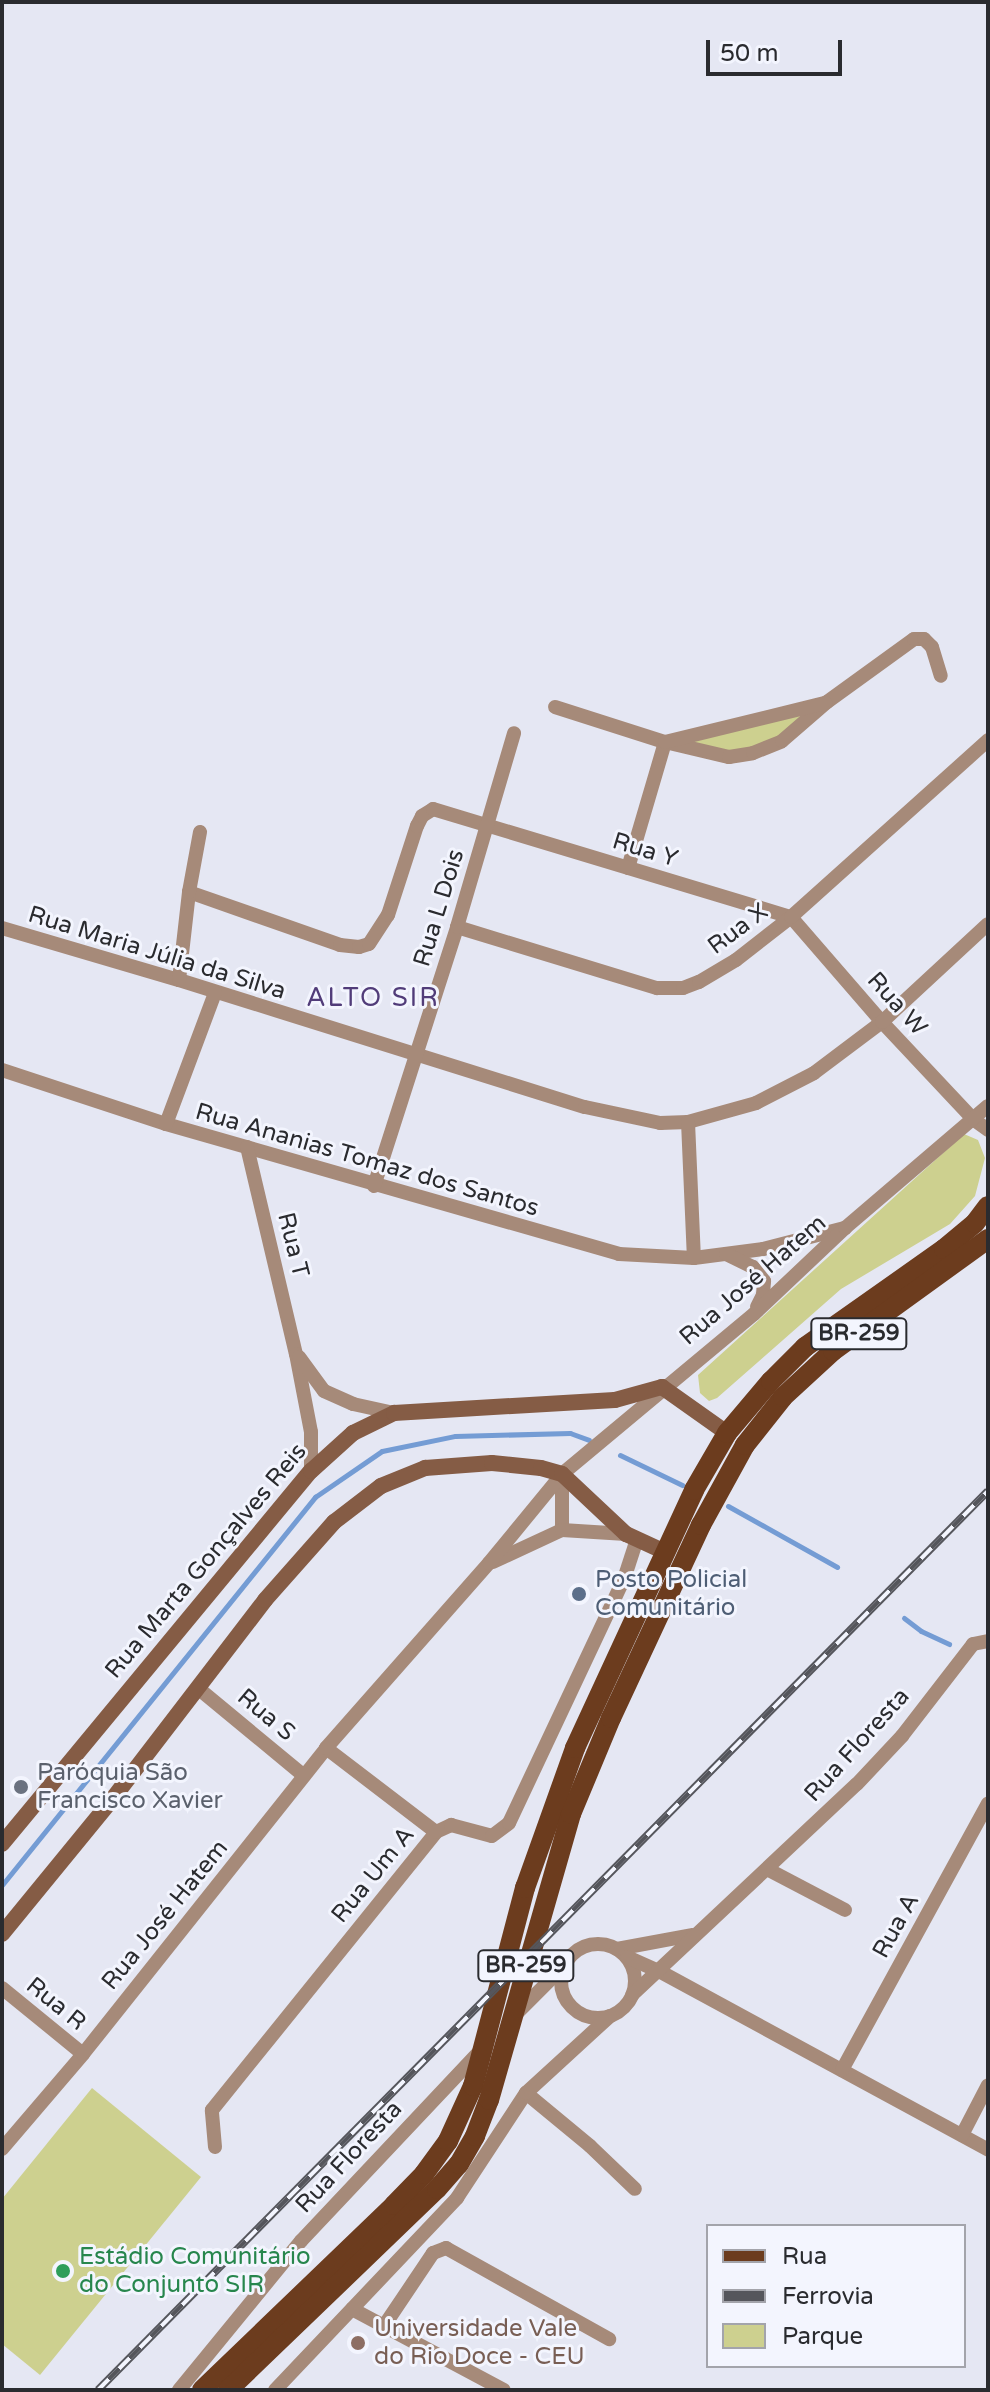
<!DOCTYPE html>
<html>
<head>
<meta charset="utf-8">
<style>
  body { margin:0 }
  #map { position:relative; width:990px; height:2392px; overflow:hidden; background:#e5e7f3; font-family:"Varela Round",sans-serif }
  div>[style] { position:absolute }
  .green>* { inset:0; background:#cdd08f }
  .stream>* { height:5px; margin:-2.5px; padding:0 2.5px; transform-origin:2.5px; border-radius:2.5px; background:#749cd4 }
  .street>* { height:14px; margin:-7px; padding:0 7px; transform-origin:7px; border-radius:7px; background:#a68a79 }
  .street>.ring { margin:-7px; padding:0; box-sizing:content-box; background:none; border:14px solid #a68a79; border-radius:50% }
  .secondary>* { height:16px; margin:-8px; padding:0 8px; transform-origin:8px; border-radius:8px; background:#855c45 }
  .primary>* { height:20px; margin:-10px; padding:0 10px; transform-origin:10px; border-radius:10px; background:#6c3c1e }
  .rail>* { height:8px; margin-top:-4px; transform-origin:0; background:repeating-linear-gradient(90deg,#f3f5fe 0 15px,#55565c 0 30px); box-sizing:border-box; border-block:2px solid #55565c }
  .dots>* { width:22px; height:22px; translate:-50% -50%; box-sizing:border-box; border:4px solid #f3f5fe; border-radius:50% }
  span { translate:-50% -50%; white-space:nowrap; text-align:center; line-height:1.15; -webkit-text-stroke:6px #f3f5fe; paint-order:stroke }
  .shield-label span { padding:2px 6px; background:#f3f5fe; border:2px solid; border-radius:6px; -webkit-text-stroke-width:0 }
  .shield-label { font-size:22px; color:#2a2b2f; font-weight:700 }
  .street-label { font-size:24px; color:#2a2b2f }
  .service-label { font-size:24px; color:#4e5e75 }
  .left { translate:0 -50%; text-align:left }
  .worship-label { font-size:24px; color:#5b616d }
  .leisure-label { font-size:24px; color:#27864d }
  .education-label { font-size:24px; color:#785e54 }
  .neighbourhood-label { font-size:26px; color:#513c79; letter-spacing:2px }
  .frame { position:absolute; inset:0; border:4px solid #2a2b2f; pointer-events:none }
  .legend { position:absolute; left:706px; top:2224px; width:260px; height:144px; box-sizing:border-box; background:#f3f5fe; border:2px solid #a3a4ab; margin:0; padding:10px 14px; list-style:none; font-size:24px; color:#2a2b2f }
  .legend li { display:flex; align-items:center; gap:16px; height:40px }
  .legend b { width:40px; border:2px solid #a3a4ab }
  .scale { position:absolute; left:706px; top:40px; width:136px; height:36px; box-sizing:border-box; border:4px solid #2a2b2f; border-top:0; padding-left:10px; font-size:24px; line-height:28px; white-space:nowrap; color:#2a2b2f; -webkit-text-stroke:6px #f3f5fe; paint-order:stroke }
</style>
</head>
<body>
<div id="map">
  <div class="green">
    <i style="clip-path:polygon(815px 707px,774px 740px,728px 754px,679px 743px)"></i>
    <i style="clip-path:polygon(964px 1134px,978px 1140px,985px 1158px,975px 1196px,950px 1224px,841px 1289px,717px 1398px,709px 1401px,700px 1393px,698px 1375px)"></i>
    <i style="clip-path:polygon(92px 2088px,201px 2177px,40px 2375px,2px 2344px,2px 2199px)"></i>
  </div>
  <div class="stream">
    <i style="left:620px;top:1455px;width:69px;rotate:25.8deg"></i>
    <i style="left:728px;top:1506px;width:125px;rotate:29.2deg"></i>
    <i style="left:904px;top:1618px;width:21px;rotate:37deg"></i>
    <i style="left:921px;top:1631px;width:31px;rotate:25deg"></i>
    <i style="left:2px;top:1885px;width:499px;rotate:-51.1deg"></i>
    <i style="left:315px;top:1497px;width:81px;rotate:-34.5deg"></i>
    <i style="left:382px;top:1451px;width:75px;rotate:-11.6deg"></i>
    <i style="left:455px;top:1436px;width:115px;rotate:-1.5deg"></i>
    <i style="left:570px;top:1433px;width:20px;rotate:20deg"></i>
  </div>
  <div class="street">
    <i style="left:555px;top:707px;width:115px;rotate:17.7deg"></i>
    <i style="left:665px;top:742px;width:66px;rotate:13.2deg"></i>
    <i style="left:729px;top:757px;width:24px;rotate:-9deg"></i>
    <i style="left:753px;top:753px;width:31px;rotate:-22deg"></i>
    <i style="left:782px;top:741px;width:60px;rotate:-40.9deg"></i>
    <i style="left:827px;top:702px;width:107px;rotate:-35.9deg"></i>
    <i style="left:914px;top:639px;width:10px"></i>
    <i style="left:924px;top:639px;width:11px;rotate:45deg"></i>
    <i style="left:932px;top:647px;width:30px;rotate:73deg"></i>
    <i style="left:628px;top:868px;width:131px;rotate:-73.6deg"></i>
    <i style="left:665px;top:742px;width:165px;rotate:-13.7deg"></i>
    <i style="left:189px;top:892px;width:160px;rotate:19.3deg"></i>
    <i style="left:340px;top:945px;width:19px;rotate:6deg"></i>
    <i style="left:359px;top:947px;width:10px;rotate:-17deg"></i>
    <i style="left:369px;top:944px;width:35px;rotate:-57deg"></i>
    <i style="left:388px;top:915px;width:94px;rotate:-72deg"></i>
    <i style="left:417px;top:826px;width:11px;rotate:-63deg"></i>
    <i style="left:422px;top:816px;width:13px;rotate:-32deg"></i>
    <i style="left:433px;top:809px;width:374px;rotate:16.8deg"></i>
    <i style="left:791px;top:917px;width:139px;rotate:49.1deg"></i>
    <i style="left:882px;top:1022px;width:133px;rotate:46.8deg"></i>
    <i style="left:973px;top:1119px;width:19px;rotate:36deg"></i>
    <i style="left:457px;top:927px;width:209px;rotate:17deg"></i>
    <i style="left:657px;top:988px;width:26px"></i>
    <i style="left:683px;top:988px;width:17px;rotate:-21deg"></i>
    <i style="left:699px;top:982px;width:43px;rotate:-30.7deg"></i>
    <i style="left:736px;top:960px;width:70px;rotate:-38deg"></i>
    <i style="left:791px;top:917px;width:265px;rotate:-41.9deg"></i>
    <i style="left:2px;top:928px;width:184px;rotate:16.4deg"></i>
    <i style="left:179px;top:980px;width:425px;rotate:17.4deg"></i>
    <i style="left:585px;top:1107px;width:77px;rotate:12deg"></i>
    <i style="left:660px;top:1123px;width:28px;rotate:-2deg"></i>
    <i style="left:688px;top:1122px;width:71px;rotate:-15.6deg"></i>
    <i style="left:756px;top:1103px;width:65px;rotate:-27.3deg"></i>
    <i style="left:814px;top:1073px;width:85px;rotate:-36.9deg"></i>
    <i style="left:882px;top:1022px;width:144px;rotate:-42.8deg"></i>
    <i style="left:179px;top:980px;width:89px;rotate:-83.5deg"></i>
    <i style="left:189px;top:892px;width:61px;rotate:-79.6deg"></i>
    <i style="left:2px;top:1070px;width:173px;rotate:18.2deg"></i>
    <i style="left:166px;top:1124px;width:471px;rotate:16deg"></i>
    <i style="left:619px;top:1254px;width:75px;rotate:3.1deg"></i>
    <i style="left:694px;top:1258px;width:70px;rotate:-7.4deg"></i>
    <i style="left:763px;top:1249px;width:85px;rotate:-14.4deg"></i>
    <i style="left:688px;top:1122px;width:136px;rotate:87.5deg"></i>
    <i style="left:166px;top:1124px;width:140px;rotate:-69.5deg"></i>
    <i style="left:247px;top:1147px;width:213px;rotate:76.7deg"></i>
    <i style="left:296px;top:1354px;width:79px;rotate:79.1deg"></i>
    <i style="left:311px;top:1432px;width:39px;rotate:90deg"></i>
    <i style="left:374px;top:1186px;width:272px;rotate:-72.2deg"></i>
    <i style="left:457px;top:927px;width:202px;rotate:-73.6deg"></i>
    <i style="left:726px;top:1254px;width:30px;rotate:26deg"></i>
    <i style="left:753px;top:1267px;width:18px;rotate:52deg"></i>
    <i style="left:764px;top:1281px;width:14px;rotate:94deg"></i>
    <i style="left:763px;top:1295px;width:13px;rotate:117deg"></i>
    <i style="left:299px;top:1357px;width:42px;rotate:53.7deg"></i>
    <i style="left:324px;top:1391px;width:32px;rotate:24deg"></i>
    <i style="left:353px;top:1404px;width:42px;rotate:12.4deg"></i>
    <i style="left:562px;top:1474px;width:56px;rotate:90deg"></i>
    <i style="left:493px;top:1562px;width:76px;rotate:-24.9deg"></i>
    <i style="left:562px;top:1530px;width:64px;rotate:3.6deg"></i>
    <i style="left:199px;top:1689px;width:136px;rotate:39.6deg"></i>
    <i style="left:326px;top:1748px;width:138px;rotate:37.4deg"></i>
    <i style="left:767px;top:1869px;width:88px;rotate:27.7deg"></i>
    <i class="ring" style="left:561px;top:1944px;width:60px;height:60px"></i>
    <i style="left:617px;top:1949px;width:76px;rotate:-10.6deg"></i>
    <i style="left:627px;top:1957px;width:35px;rotate:24deg"></i>
    <i style="left:659px;top:1971px;width:375px;rotate:28.5deg"></i>
    <i style="left:2px;top:1988px;width:104px;rotate:39.2deg"></i>
    <i style="left:632px;top:1995px;width:308px;rotate:-43.2deg"></i>
    <i style="left:857px;top:1784px;width:66px;rotate:-46.8deg"></i>
    <i style="left:902px;top:1736px;width:116px;rotate:-52.3deg"></i>
    <i style="left:973px;top:1644px;width:15px;rotate:-11deg"></i>
    <i style="left:514px;top:2016px;width:72px;rotate:-45deg"></i>
    <i style="left:842px;top:2070px;width:304px;rotate:-61.3deg"></i>
    <i style="left:526px;top:2093px;width:83px;rotate:39.6deg"></i>
    <i style="left:590px;top:2146px;width:62px;rotate:43.7deg"></i>
    <i style="left:962px;top:2135px;width:56px;rotate:-62.5deg"></i>
    <i style="left:215px;top:2147px;width:37px;rotate:-95deg"></i>
    <i style="left:212px;top:2110px;width:357px;rotate:-51.1deg"></i>
    <i style="left:436px;top:1832px;width:17px;rotate:-25deg"></i>
    <i style="left:451px;top:1825px;width:42px;rotate:15deg"></i>
    <i style="left:492px;top:1836px;width:21px;rotate:-37deg"></i>
    <i style="left:509px;top:1823px;width:273px;rotate:-64.8deg"></i>
    <i style="left:625px;top:1576px;width:38px;rotate:-72deg"></i>
    <i style="left:2px;top:2149px;width:125px;rotate:-49.5deg"></i>
    <i style="left:83px;top:2054px;width:391px;rotate:-51.5deg"></i>
    <i style="left:326px;top:1748px;width:247px;rotate:-48.6deg"></i>
    <i style="left:489px;top:1563px;width:115px;rotate:-50.6deg"></i>
    <i style="left:562px;top:1474px;width:250px;rotate:-39.8deg"></i>
    <i style="left:754px;top:1314px;width:125px;rotate:-43.4deg"></i>
    <i style="left:845px;top:1228px;width:188px;rotate:-40.5deg"></i>
    <i style="left:352px;top:2309px;width:172px;rotate:28.1deg"></i>
    <i style="left:384px;top:2326px;width:88px;rotate:-56.1deg"></i>
    <i style="left:433px;top:2253px;width:14px;rotate:-21deg"></i>
    <i style="left:446px;top:2248px;width:187px;rotate:29.2deg"></i>
    <i style="left:179px;top:2390px;width:193px;rotate:-50.7deg"></i>
    <i style="left:301px;top:2241px;width:265px;rotate:-46.7deg"></i>
    <i style="left:275px;top:2390px;width:265px;rotate:-46.5deg"></i>
    <i style="left:457px;top:2198px;width:126px;rotate:-56.7deg"></i>
    <i style="left:526px;top:2093px;width:114px;rotate:-42.5deg"></i>
  </div>
  <div class="secondary">
    <i style="left:2px;top:1844px;width:484px;rotate:-50.4deg"></i>
    <i style="left:311px;top:1471px;width:57px;rotate:-42.1deg"></i>
    <i style="left:353px;top:1433px;width:46px;rotate:-26deg"></i>
    <i style="left:394px;top:1413px;width:221px;rotate:-3.4deg"></i>
    <i style="left:615px;top:1400px;width:49px;rotate:-15.5deg"></i>
    <i style="left:662px;top:1387px;width:80px;rotate:35.3deg"></i>
    <i style="left:2px;top:1934px;width:177px;rotate:-50.7deg"></i>
    <i style="left:114px;top:1797px;width:248px;rotate:-52.5deg"></i>
    <i style="left:265px;top:1600px;width:104px;rotate:-48.5deg"></i>
    <i style="left:334px;top:1522px;width:59px;rotate:-37.5deg"></i>
    <i style="left:381px;top:1486px;width:48px;rotate:-22.2deg"></i>
    <i style="left:425px;top:1468px;width:67px;rotate:-4.3deg"></i>
    <i style="left:492px;top:1463px;width:49px;rotate:5.8deg"></i>
    <i style="left:541px;top:1468px;width:22px;rotate:16deg"></i>
    <i style="left:562px;top:1474px;width:88px;rotate:43.2deg"></i>
    <i style="left:626px;top:1534px;width:43px;rotate:24.8deg"></i>
  </div>
  <div class="primary">
    <i style="left:202px;top:2390px;width:267px;rotate:-43.9deg"></i>
    <i style="left:394px;top:2205px;width:43px;rotate:-45.9deg"></i>
    <i style="left:424px;top:2174px;width:41px;rotate:-54deg"></i>
    <i style="left:448px;top:2141px;width:60px;rotate:-65.6deg"></i>
    <i style="left:473px;top:2086px;width:205px;rotate:-75.3deg"></i>
    <i style="left:525px;top:1888px;width:149px;rotate:-70.3deg"></i>
    <i style="left:575px;top:1748px;width:284px;rotate:-65.2deg"></i>
    <i style="left:694px;top:1490px;width:66px;rotate:-59.9deg"></i>
    <i style="left:727px;top:1433px;width:68px;rotate:-49.8deg"></i>
    <i style="left:771px;top:1381px;width:48px;rotate:-45deg"></i>
    <i style="left:805px;top:1347px;width:170px;rotate:-35.2deg"></i>
    <i style="left:944px;top:1249px;width:40px;rotate:-40deg"></i>
    <i style="left:975px;top:1223px;width:21px;rotate:-53deg"></i>
    <i style="left:228px;top:2390px;width:290px;rotate:-43.9deg"></i>
    <i style="left:437px;top:2189px;width:33px;rotate:-49deg"></i>
    <i style="left:459px;top:2164px;width:32px;rotate:-60deg"></i>
    <i style="left:475px;top:2136px;width:39px;rotate:-69deg"></i>
    <i style="left:489px;top:2100px;width:298px;rotate:-74deg"></i>
    <i style="left:571px;top:1814px;width:104px;rotate:-67.4deg"></i>
    <i style="left:611px;top:1718px;width:213px;rotate:-65deg"></i>
    <i style="left:701px;top:1525px;width:91px;rotate:-61.2deg"></i>
    <i style="left:745px;top:1445px;width:61px;rotate:-51.6deg"></i>
    <i style="left:783px;top:1397px;width:68px;rotate:-42.6deg"></i>
    <i style="left:833px;top:1351px;width:191px;rotate:-35.9deg"></i>
  </div>
  <div class="rail">
    <i style="left:98px;top:2390px;width:1265px;rotate:-45.29deg"></i>
  </div>
  <div class="dots">
    <i style="left:579px;top:1594px;background:#5c6f8a"></i>
    <i style="left:21px;top:1787px;background:#6b7280"></i>
    <i style="left:63px;top:2271px;background:#2e9e5b"></i>
    <i style="left:358px;top:2343px;background:#8d6e63"></i>
  </div>
  <div class="shield-label">
    <span style="left:859px;top:1334px">BR-259</span>
    <span style="left:526px;top:1966px">BR-259</span>
  </div>
  <div class="street-label">
    <span style="left:645px;top:850px;rotate:17deg">Rua Y</span>
    <span style="left:439px;top:908px;rotate:-73deg">Rua L Dois</span>
    <span style="left:738px;top:929px;rotate:-37deg">Rua X</span>
    <span style="left:157px;top:953px;rotate:17deg">Rua Maria Júlia da Silva</span>
    <span style="left:897px;top:1004px;rotate:48deg">Rua W</span>
    <span style="left:367px;top:1160px;rotate:16deg">Rua Ananias Tomaz dos Santos</span>
    <span style="left:293px;top:1245px;rotate:76deg">Rua T</span>
    <span style="left:753px;top:1280px;rotate:-41deg">Rua José Hatem</span>
    <span style="left:206px;top:1561px;rotate:-50deg">Rua Marta Gonçalves Reis</span>
    <span style="left:266px;top:1715px;rotate:40deg">Rua S</span>
    <span style="left:857px;top:1745px;rotate:-48deg">Rua Floresta</span>
    <span style="left:373px;top:1875px;rotate:-51deg">Rua Um A</span>
    <span style="left:165px;top:1915px;rotate:-51deg">Rua José Hatem</span>
    <span style="left:896px;top:1926px;rotate:-61deg">Rua A</span>
    <span style="left:56px;top:2004px;rotate:39deg">Rua R</span>
    <span style="left:349px;top:2157px;rotate:-47deg">Rua Floresta</span>
  </div>
  <div class="service-label">
    <span class="left" style="left:595px;top:1594px">Posto Policial<br>Comunitário</span>
  </div>
  <div class="worship-label">
    <span class="left" style="left:37px;top:1787px">Paróquia São<br>Francisco Xavier</span>
  </div>
  <div class="leisure-label">
    <span class="left" style="left:79px;top:2271px">Estádio Comunitário<br>do Conjunto SIR</span>
  </div>
  <div class="education-label">
    <span class="left" style="left:374px;top:2343px">Universidade Vale<br>do Rio Doce - CEU</span>
  </div>
  <div class="neighbourhood-label">
    <span style="left:373px;top:998px">ALTO SIR</span>
  </div>
  <div class="frame"></div>
  <ul class="legend">
  <li><b style="height:10px;background:#6c3c1e"></b>Rua</li>
  <li><b style="height:10px;background:#55565c"></b>Ferrovia</li>
  <li><b style="height:22px;background:#cdd08f"></b>Parque</li>
  </ul>
  <div class="scale">50 m</div>
</div>
</body>
</html>
